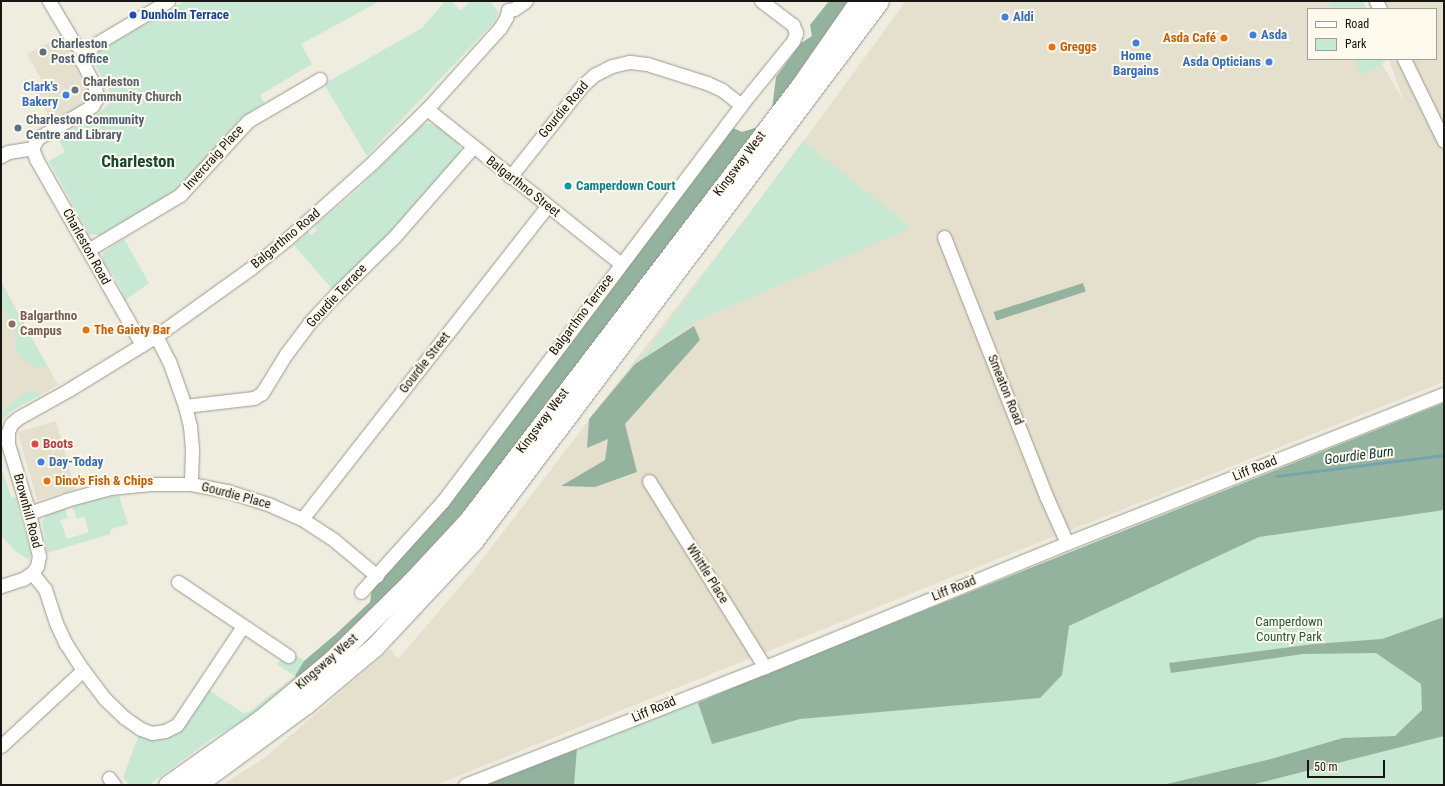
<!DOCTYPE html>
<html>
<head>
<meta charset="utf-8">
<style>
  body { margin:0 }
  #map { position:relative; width:1445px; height:786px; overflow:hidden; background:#efece0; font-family:"Roboto Condensed",sans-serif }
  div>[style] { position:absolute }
  .built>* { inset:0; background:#e5e0cd; transform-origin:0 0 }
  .green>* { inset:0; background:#c7e8d3 }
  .forest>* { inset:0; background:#93b39f; transform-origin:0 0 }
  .stream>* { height:3px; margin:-1.5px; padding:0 1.5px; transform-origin:1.5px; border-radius:1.5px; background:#79a3aa }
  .roads { filter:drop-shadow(0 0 1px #9c998e) drop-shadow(0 0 1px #9c998e) }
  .minor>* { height:13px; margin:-6.5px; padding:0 6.5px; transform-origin:6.5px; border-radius:6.5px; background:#fff }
  .highway>* { height:19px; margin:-9.5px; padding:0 9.5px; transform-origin:9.5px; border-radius:9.5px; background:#fff }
  .dots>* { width:11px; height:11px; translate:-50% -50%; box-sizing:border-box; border:2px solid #fdf9ed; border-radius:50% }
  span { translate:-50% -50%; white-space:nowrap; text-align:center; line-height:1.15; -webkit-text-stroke:4px #fdf9ed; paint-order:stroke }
  .transit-label { font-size:13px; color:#164399; font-weight:700 }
  .left { translate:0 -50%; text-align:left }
  .shop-label { font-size:13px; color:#366cbe; font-weight:700 }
  .right { translate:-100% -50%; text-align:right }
  .food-label { font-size:13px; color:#c56008; font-weight:700 }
  .service-label { font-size:13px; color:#4e5e75; font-weight:700 }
  .worship-label { font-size:13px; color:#5b616d; font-weight:700 }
  .street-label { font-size:13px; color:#181612 }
  .culture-label { font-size:13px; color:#0d838f; font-weight:700 }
  .education-label { font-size:13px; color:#785e54; font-weight:700 }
  .health-label { font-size:13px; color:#be3a42; font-weight:700 }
  .park-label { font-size:13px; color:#265c3f }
  .water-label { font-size:14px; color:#0c353c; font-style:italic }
  .district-label { font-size:17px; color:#154736; font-weight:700 }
  .frame { position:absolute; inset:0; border:2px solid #181612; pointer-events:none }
  .legend { position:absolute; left:1307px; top:8px; width:130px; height:52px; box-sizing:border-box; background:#fdf9ed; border:1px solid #a19e95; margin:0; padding:5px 7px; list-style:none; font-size:12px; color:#181612 }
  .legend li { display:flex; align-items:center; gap:8px; height:20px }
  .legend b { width:20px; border:1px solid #a19e95 }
  .scale { position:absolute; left:1307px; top:760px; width:78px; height:18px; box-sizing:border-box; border:2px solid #181612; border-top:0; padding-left:5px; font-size:12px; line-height:14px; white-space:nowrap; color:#181612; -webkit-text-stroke:3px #fdf9ed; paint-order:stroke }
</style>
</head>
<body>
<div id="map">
  <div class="built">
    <i style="clip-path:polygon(906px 1px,1345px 1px,1350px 9px,1308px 9px,1308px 59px,1379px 59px,1404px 102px,1389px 59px,1436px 59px,1436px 9px,1370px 9px,1367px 1px,1444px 1px,1444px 382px,930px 586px,436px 785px,222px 785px,266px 757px,390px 649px,398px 659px,471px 574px,605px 399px,773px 183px)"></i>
    <i style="clip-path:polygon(61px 36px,67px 46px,72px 48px,78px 58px,75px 68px,83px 82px,87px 83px,91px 93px,88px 102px,73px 113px,68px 112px,52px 122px,37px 93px,46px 88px,27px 54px)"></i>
    <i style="clip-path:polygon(1px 282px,58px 385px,16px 408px,1px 420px)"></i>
    <i style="left:56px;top:421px;width:71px;height:40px;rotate:74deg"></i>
  </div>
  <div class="green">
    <i style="clip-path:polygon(185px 1px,380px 1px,301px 44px,312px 64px,260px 95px,264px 103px,240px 119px,184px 182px,172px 193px,100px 235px,89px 234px,49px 161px,65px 152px,59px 140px,69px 135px,75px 126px,99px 113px,114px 99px,94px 63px,94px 54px)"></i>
    <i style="clip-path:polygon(445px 1px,451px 1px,461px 11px,470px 1px,491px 1px,498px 12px,496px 20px,367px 156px,324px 84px,422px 28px)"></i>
    <i style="clip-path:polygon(1328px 1px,1363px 1px,1367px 9px,1332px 9px)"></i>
    <i style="clip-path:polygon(1357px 59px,1387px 59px,1380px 66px,1362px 75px,1355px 61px)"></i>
    <i style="clip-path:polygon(429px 123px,434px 125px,437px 123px,459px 142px,461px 155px,392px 233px,334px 291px,294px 245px,308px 232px,311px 235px,317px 230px,315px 226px,356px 191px,422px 125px)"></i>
    <i style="clip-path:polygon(803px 141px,912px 228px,694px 322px,640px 361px)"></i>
    <i style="clip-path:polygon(124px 239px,149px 283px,125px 300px,121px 289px,112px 273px,103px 263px,102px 256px,104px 252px)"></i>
    <i style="clip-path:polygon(1px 282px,47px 366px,36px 368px,23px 360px,16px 350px,15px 326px,1px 306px)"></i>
    <i style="clip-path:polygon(37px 391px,42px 394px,16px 408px,1px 420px,1px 413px,21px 396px,27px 392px)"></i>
    <i style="clip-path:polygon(1444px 402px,1444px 785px,485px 785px,653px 717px,765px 667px,864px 635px)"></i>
    <i style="clip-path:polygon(1px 471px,3px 472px,11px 497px,17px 498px,31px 554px,29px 560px,14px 550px,1px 535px)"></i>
    <i style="clip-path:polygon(119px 496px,128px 524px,111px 529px,110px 534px,47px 553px,42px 521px,48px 514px,65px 509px,68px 518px,60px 520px,67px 539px,89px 532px,84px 517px,77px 519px,72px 506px,105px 497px)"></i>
    <i style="clip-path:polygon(291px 652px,304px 661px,296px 676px,299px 679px,248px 718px,213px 738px,149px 785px,126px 785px,128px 783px,123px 777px,139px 735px,155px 740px,170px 737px,181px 730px,209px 690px,243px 713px,249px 712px,295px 676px,277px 664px)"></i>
  </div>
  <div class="forest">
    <i style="clip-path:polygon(829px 1px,853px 1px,772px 109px,776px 77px,801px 43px,812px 36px,810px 25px)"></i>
    <i style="clip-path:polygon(731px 127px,742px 132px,758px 127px,639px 285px,461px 515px,407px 577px,299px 679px,295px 676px,304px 661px,337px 633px,370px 602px,372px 588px)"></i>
    <i style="left:1083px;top:283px;width:9px;height:94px;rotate:72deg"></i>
    <i style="clip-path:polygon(694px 326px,700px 340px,625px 424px,637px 472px,595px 487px,561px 486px,605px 460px,608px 439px,587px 448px,589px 419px,635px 364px)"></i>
    <i style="clip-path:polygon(1444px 403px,1444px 510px,1259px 537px,1069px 626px,1062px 675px,1040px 698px,800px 719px,712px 744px,698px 703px,765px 674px)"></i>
    <i style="clip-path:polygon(1444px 617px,1444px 736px,1251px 785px,1163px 785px,1271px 759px,1343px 738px,1395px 736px,1422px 710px,1421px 684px,1376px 653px,1303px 654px,1171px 673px,1169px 663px,1314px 644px,1382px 639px)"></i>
    <i style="clip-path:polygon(577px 748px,574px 785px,484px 785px)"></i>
  </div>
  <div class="stream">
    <i style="left:1277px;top:476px;width:168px;rotate:-7.2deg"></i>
  </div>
  <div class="roads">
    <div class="minor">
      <i style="left:49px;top:1px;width:49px;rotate:59.2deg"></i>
      <i style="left:74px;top:43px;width:13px;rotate:39deg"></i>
      <i style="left:1376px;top:1px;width:9px;rotate:63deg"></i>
      <i style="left:508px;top:10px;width:6px;rotate:-9deg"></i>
      <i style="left:514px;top:9px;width:14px;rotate:-34deg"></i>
      <i style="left:84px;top:51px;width:98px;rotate:-30.8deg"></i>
      <i style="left:1404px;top:59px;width:91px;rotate:64deg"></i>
      <i style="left:427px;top:109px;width:248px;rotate:38.6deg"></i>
      <i style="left:32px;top:148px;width:12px;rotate:70deg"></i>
      <i style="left:36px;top:159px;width:214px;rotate:60.3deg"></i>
      <i style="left:1px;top:156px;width:8px;rotate:-30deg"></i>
      <i style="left:8px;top:152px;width:24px;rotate:-9deg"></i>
      <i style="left:32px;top:148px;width:12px;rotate:-59deg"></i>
      <i style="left:38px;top:138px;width:63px;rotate:-30.7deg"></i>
      <i style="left:92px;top:106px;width:9px;rotate:-58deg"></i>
      <i style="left:97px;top:98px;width:11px;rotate:-100deg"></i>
      <i style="left:95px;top:87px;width:28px;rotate:-117deg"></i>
      <i style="left:82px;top:62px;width:11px;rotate:-80deg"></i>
      <i style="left:510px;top:177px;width:117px;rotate:-51.6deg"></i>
      <i style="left:583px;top:85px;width:15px;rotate:-42deg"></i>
      <i style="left:594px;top:75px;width:20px;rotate:-27deg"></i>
      <i style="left:612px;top:66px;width:18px;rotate:-13deg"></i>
      <i style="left:630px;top:62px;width:17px;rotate:7deg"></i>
      <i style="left:647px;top:64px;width:63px;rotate:17.6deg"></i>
      <i style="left:707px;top:83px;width:17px;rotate:25deg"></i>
      <i style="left:722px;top:90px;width:24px;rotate:38deg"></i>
      <i style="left:944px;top:237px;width:278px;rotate:68.5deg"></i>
      <i style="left:1046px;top:496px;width:51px;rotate:65.9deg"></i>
      <i style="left:88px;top:250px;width:107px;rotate:-30.9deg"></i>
      <i style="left:180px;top:195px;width:100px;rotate:-47.4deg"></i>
      <i style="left:248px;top:121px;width:83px;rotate:-30.3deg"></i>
      <i style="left:156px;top:336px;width:28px;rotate:63deg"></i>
      <i style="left:169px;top:361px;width:48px;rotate:70.4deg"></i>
      <i style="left:185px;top:406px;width:21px;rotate:76deg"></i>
      <i style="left:190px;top:426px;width:25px;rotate:85deg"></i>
      <i style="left:192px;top:451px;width:33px;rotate:92deg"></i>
      <i style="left:185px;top:406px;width:69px;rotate:-6.6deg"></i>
      <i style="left:254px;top:398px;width:9px;rotate:-32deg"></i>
      <i style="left:262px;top:393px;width:46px;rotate:-58.4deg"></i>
      <i style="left:286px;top:354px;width:39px;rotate:-53deg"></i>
      <i style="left:309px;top:323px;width:38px;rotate:-47deg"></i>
      <i style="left:335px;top:295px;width:84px;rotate:-44.5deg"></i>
      <i style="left:395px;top:236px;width:118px;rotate:-48.8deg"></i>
      <i style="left:649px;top:481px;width:219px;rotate:58.1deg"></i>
      <i style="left:29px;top:513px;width:39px;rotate:-19deg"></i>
      <i style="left:66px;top:500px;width:46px;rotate:-15.3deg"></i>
      <i style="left:110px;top:488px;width:40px;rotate:-5.7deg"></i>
      <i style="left:150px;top:484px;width:41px"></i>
      <i style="left:191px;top:484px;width:37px;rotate:11deg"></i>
      <i style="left:227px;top:491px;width:43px;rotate:17.6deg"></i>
      <i style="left:268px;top:504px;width:37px;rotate:24deg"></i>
      <i style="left:302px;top:519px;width:38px;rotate:33deg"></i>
      <i style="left:334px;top:540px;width:56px;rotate:39.9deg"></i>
      <i style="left:302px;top:519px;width:397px;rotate:-51.9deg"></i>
      <i style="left:32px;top:573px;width:21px;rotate:51deg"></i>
      <i style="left:45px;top:589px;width:36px;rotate:72deg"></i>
      <i style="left:56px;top:623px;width:23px;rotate:65deg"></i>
      <i style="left:66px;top:644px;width:31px;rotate:57deg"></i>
      <i style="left:83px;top:670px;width:35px;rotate:53deg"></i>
      <i style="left:104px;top:698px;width:29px;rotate:44deg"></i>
      <i style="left:125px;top:718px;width:19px;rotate:35deg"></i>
      <i style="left:141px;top:729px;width:12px;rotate:20deg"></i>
      <i style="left:152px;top:733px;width:13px;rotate:-9deg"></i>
      <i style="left:165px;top:731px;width:13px;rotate:-27deg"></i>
      <i style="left:177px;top:725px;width:119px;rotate:-56.3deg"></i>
      <i style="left:178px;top:582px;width:133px;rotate:33.9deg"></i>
      <i style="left:1px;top:586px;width:23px;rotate:-18deg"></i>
      <i style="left:23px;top:579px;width:11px;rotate:-34deg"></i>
      <i style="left:32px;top:573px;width:9px;rotate:-54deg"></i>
      <i style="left:37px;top:566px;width:10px;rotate:-79deg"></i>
      <i style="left:39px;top:556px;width:44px;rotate:-103.1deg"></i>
      <i style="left:29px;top:513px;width:72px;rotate:-106.9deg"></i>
      <i style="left:8px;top:444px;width:12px;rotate:-90deg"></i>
      <i style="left:8px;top:432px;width:9px;rotate:-69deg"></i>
      <i style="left:11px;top:424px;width:9px;rotate:-41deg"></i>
      <i style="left:18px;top:418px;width:60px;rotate:-29.1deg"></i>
      <i style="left:70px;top:389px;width:101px;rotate:-31.6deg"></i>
      <i style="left:156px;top:336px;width:117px;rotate:-35.6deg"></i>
      <i style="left:251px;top:268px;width:46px;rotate:-38.9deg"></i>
      <i style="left:287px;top:239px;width:115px;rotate:-41.8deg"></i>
      <i style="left:373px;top:162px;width:76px;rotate:-44.5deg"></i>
      <i style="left:427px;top:109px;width:109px;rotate:-48deg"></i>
      <i style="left:500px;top:28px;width:12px;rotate:-59deg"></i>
      <i style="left:506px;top:18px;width:8px;rotate:-76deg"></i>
      <i style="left:361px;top:592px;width:122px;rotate:-48deg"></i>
      <i style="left:443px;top:501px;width:496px;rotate:-53deg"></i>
      <i style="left:741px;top:105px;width:82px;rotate:-50.9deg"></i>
      <i style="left:793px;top:41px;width:9px;rotate:-69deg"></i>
      <i style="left:796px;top:33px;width:9px;rotate:-111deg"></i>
      <i style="left:793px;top:25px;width:40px;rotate:-143deg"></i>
      <i style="left:1px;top:746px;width:112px;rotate:-42.8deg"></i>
      <i style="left:109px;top:778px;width:9px;rotate:54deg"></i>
      <i style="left:465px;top:785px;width:322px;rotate:-21.5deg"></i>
      <i style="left:765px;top:667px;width:326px;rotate:-22.3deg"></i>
      <i style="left:1067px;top:543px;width:405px;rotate:-21.6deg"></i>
    </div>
    <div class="highway">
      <i style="left:168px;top:785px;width:113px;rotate:-35.2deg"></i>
      <i style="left:260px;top:720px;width:94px;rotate:-39.8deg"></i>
      <i style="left:332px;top:660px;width:112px;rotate:-44.6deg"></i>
      <i style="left:412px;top:581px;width:82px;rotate:-47deg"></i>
      <i style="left:468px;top:521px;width:547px;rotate:-52.65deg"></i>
      <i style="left:800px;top:86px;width:103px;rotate:-55.2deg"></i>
      <i style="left:196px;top:785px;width:137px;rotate:-36.4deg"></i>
      <i style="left:306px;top:704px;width:89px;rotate:-40deg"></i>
      <i style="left:374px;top:647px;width:146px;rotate:-46.9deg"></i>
      <i style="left:474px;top:540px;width:674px;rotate:-53.08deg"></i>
    </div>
  </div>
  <div class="dots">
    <i style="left:133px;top:15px;background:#1a4fb4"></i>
    <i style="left:1005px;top:17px;background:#3f7fe0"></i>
    <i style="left:1253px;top:35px;background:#3f7fe0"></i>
    <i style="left:1224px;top:38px;background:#e8710a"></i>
    <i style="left:1136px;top:43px;background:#3f7fe0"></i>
    <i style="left:1052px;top:47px;background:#e8710a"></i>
    <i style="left:43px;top:52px;background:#5c6f8a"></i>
    <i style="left:1269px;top:62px;background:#3f7fe0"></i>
    <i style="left:75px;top:90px;background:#6b7280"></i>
    <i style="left:66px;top:95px;background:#3f7fe0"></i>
    <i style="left:18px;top:128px;background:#5c6f8a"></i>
    <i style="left:568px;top:186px;background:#0f9aa8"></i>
    <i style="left:12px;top:324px;background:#8d6e63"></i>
    <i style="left:86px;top:330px;background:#e8710a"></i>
    <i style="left:35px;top:444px;background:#e0444e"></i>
    <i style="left:41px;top:462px;background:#3f7fe0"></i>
    <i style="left:47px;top:481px;background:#e8710a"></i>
  </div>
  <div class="transit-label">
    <span class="left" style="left:141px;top:15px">Dunholm Terrace</span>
  </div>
  <div class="shop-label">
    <span class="left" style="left:1013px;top:17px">Aldi</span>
    <span class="left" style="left:1261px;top:35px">Asda</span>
    <span style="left:1136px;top:64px">Home<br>Bargains</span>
    <span class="right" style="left:1261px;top:62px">Asda Opticians</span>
    <span class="right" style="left:58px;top:95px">Clark's<br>Bakery</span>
    <span class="left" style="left:49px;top:462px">Day-Today</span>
  </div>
  <div class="food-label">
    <span class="right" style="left:1216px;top:38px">Asda Café</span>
    <span class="left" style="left:1060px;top:47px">Greggs</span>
    <span class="left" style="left:94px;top:330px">The Gaiety Bar</span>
    <span class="left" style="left:55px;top:481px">Dino's Fish &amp; Chips</span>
  </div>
  <div class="service-label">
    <span class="left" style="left:51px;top:52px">Charleston<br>Post Office</span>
    <span class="left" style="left:26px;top:128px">Charleston Community<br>Centre and Library</span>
  </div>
  <div class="worship-label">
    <span class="left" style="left:83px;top:90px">Charleston<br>Community Church</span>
  </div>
  <div class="street-label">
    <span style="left:564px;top:110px;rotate:-50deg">Gourdie Road</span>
    <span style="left:214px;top:158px;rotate:-48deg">Invercraig Place</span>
    <span style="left:740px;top:164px;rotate:-53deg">Kingsway West</span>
    <span style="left:523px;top:187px;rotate:38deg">Balgarthno Street</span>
    <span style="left:286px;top:239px;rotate:-40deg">Balgarthno Road</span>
    <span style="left:86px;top:247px;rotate:61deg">Charleston Road</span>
    <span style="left:337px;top:296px;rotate:-47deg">Gourdie Terrace</span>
    <span style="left:582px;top:315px;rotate:-53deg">Balgarthno Terrace</span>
    <span style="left:425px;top:363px;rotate:-52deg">Gourdie Street</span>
    <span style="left:1005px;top:390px;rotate:68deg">Smeaton Road</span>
    <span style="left:543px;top:421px;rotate:-53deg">Kingsway West</span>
    <span style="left:1255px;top:469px;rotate:-22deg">Liff Road</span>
    <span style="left:236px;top:496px;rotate:15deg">Gourdie Place</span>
    <span style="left:27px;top:511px;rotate:75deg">Brownhill Road</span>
    <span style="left:707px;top:574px;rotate:58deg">Whittle Place</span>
    <span style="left:954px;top:589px;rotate:-22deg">Liff Road</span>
    <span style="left:327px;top:662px;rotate:-41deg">Kingsway West</span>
    <span style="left:654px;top:710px;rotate:-23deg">Liff Road</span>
  </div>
  <div class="culture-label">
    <span class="left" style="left:576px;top:186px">Camperdown Court</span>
  </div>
  <div class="education-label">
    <span class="left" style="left:20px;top:324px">Balgarthno<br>Campus</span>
  </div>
  <div class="health-label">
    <span class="left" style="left:43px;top:444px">Boots</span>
  </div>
  <div class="park-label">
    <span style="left:1289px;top:630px">Camperdown<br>Country Park</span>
  </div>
  <div class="water-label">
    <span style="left:1359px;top:455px;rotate:-7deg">Gourdie Burn</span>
  </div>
  <div class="district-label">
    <span style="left:138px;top:162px">Charleston</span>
  </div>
  <div class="frame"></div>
  <ul class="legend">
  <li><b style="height:5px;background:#fff"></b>Road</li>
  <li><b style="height:11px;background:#c7e8d3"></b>Park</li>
  </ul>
  <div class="scale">50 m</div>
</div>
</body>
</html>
